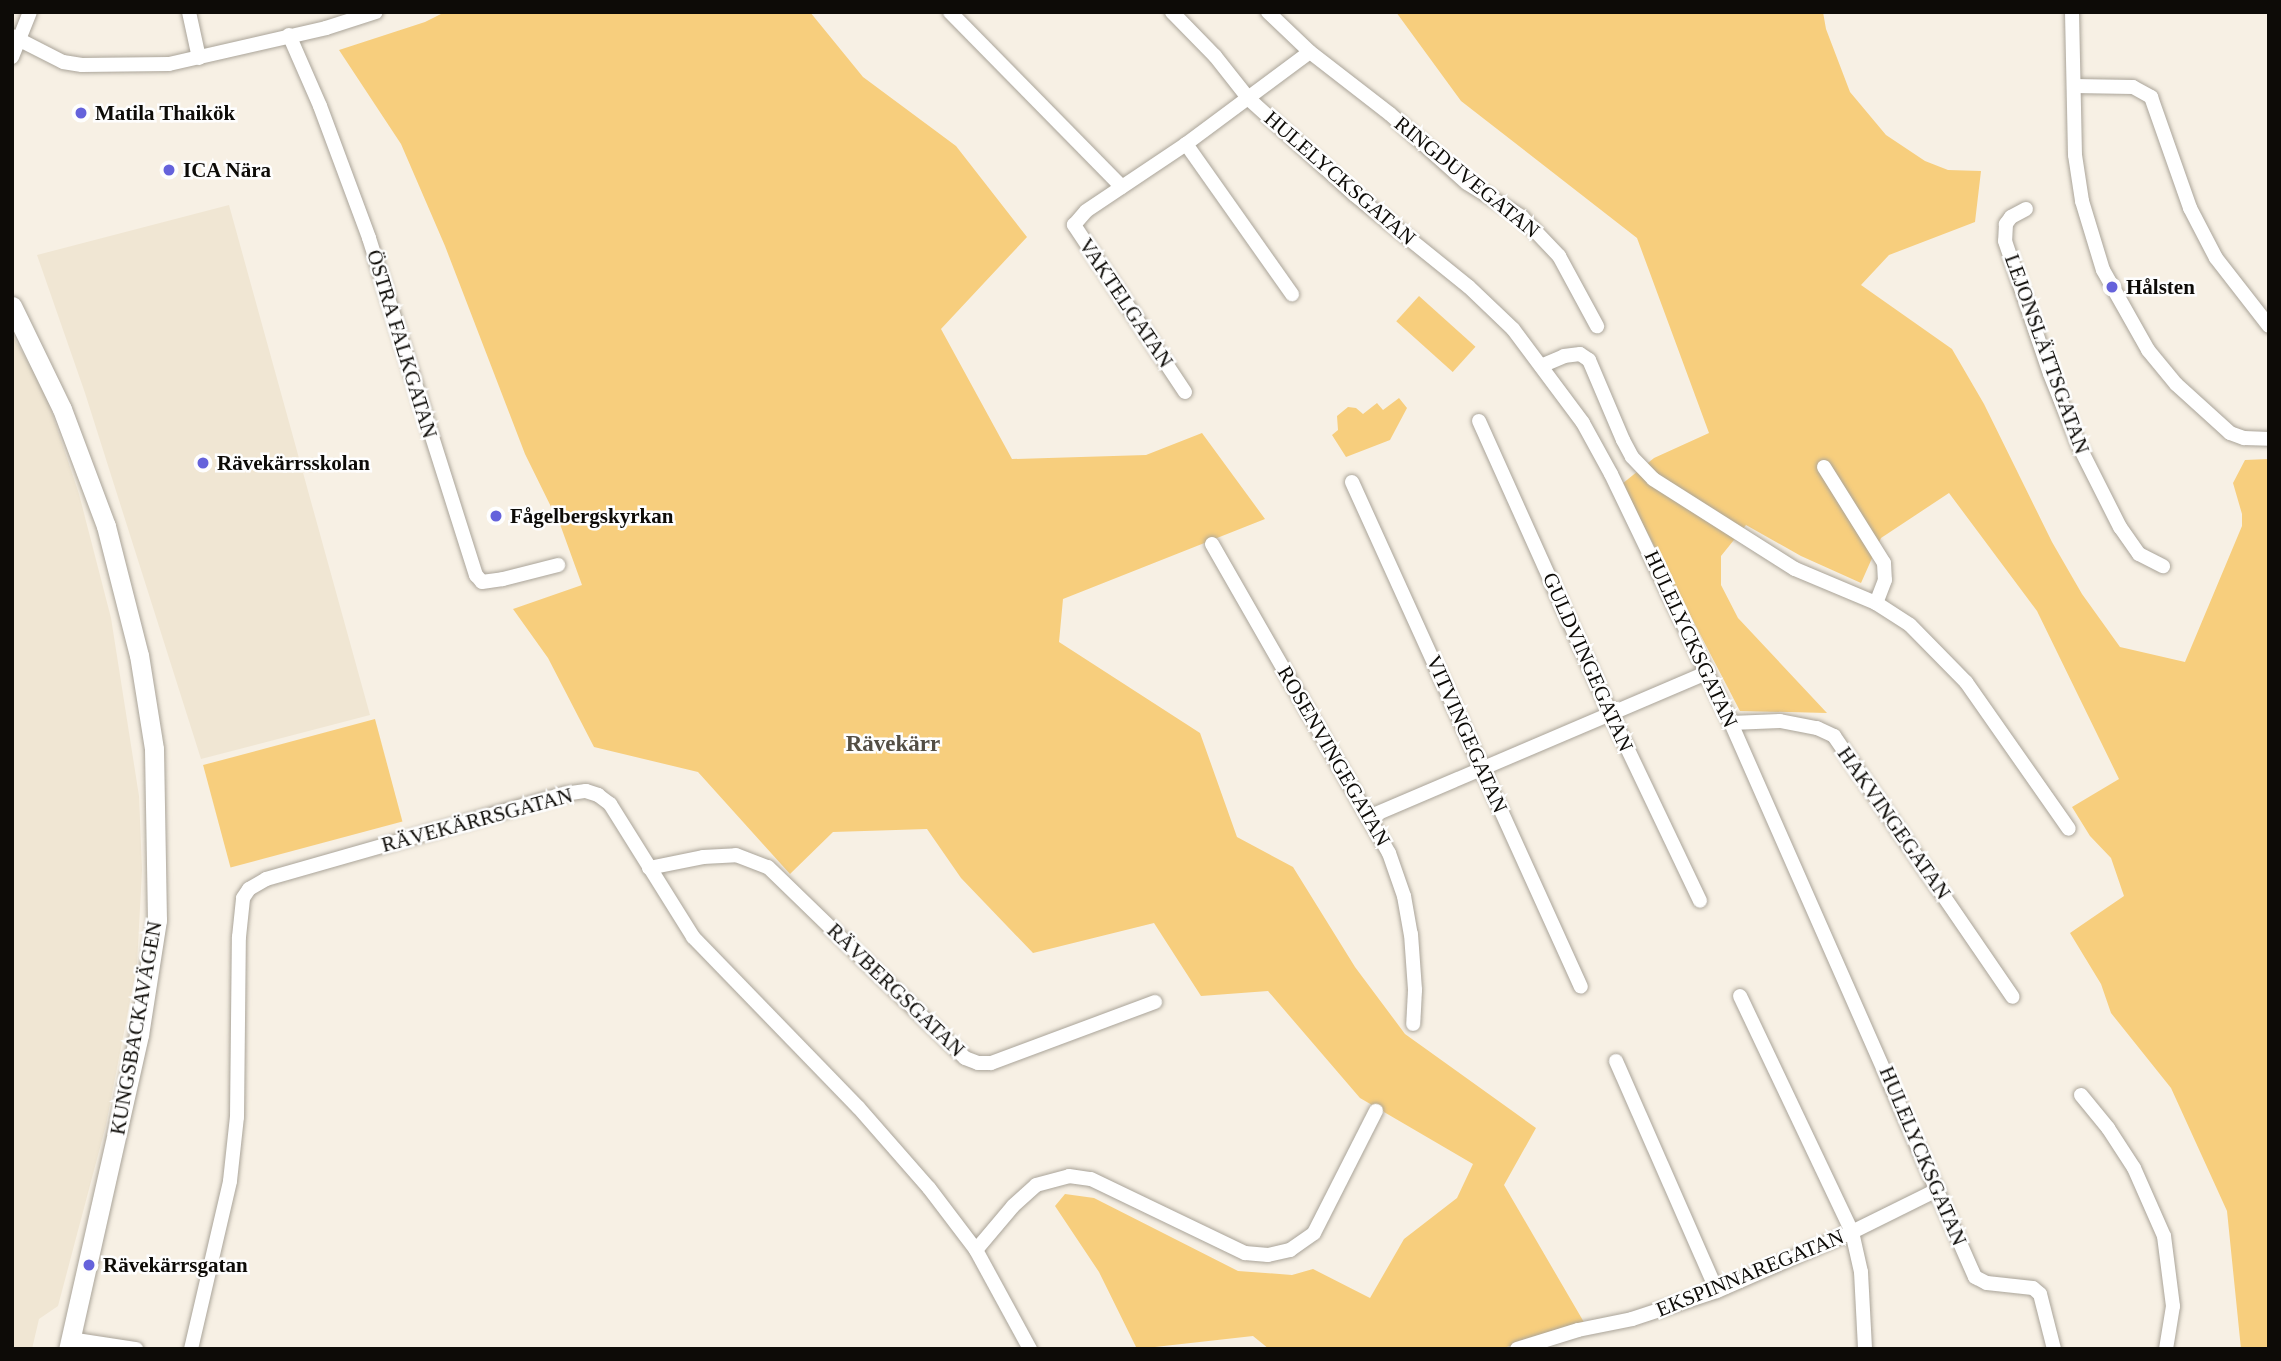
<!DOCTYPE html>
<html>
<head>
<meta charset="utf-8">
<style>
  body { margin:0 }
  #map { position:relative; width:2281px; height:1361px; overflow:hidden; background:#f7f0e4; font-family:"Times New Roman",serif }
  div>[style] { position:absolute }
  .built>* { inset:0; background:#f0e6d3 }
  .green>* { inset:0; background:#f7ce7d; transform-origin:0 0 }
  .roads { filter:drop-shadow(0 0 2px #aaa499) drop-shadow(0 0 2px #aaa499) }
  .street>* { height:14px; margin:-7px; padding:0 7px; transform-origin:7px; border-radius:7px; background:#fff }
  .secondary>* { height:19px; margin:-9.5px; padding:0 9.5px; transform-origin:9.5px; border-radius:9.5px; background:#fff }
  .dots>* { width:19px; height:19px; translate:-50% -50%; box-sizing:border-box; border:4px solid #fefefe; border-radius:50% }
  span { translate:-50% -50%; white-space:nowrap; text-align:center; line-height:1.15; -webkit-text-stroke:5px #fefefe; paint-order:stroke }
  .poi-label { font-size:21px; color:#0d0b07; font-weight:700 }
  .left { translate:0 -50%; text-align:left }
  .street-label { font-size:21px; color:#0d0b07 }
  .neighbourhood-label { font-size:23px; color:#534e44; font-weight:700 }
  .frame { position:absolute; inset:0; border:14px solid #0d0b07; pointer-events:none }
</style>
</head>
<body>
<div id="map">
  <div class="built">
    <i style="clip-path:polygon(229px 205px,370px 715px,201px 759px,85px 393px,37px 255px)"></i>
    <i style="clip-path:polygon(12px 335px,44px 389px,79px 494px,111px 618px,139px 796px,142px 870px,137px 965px,106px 1125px,58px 1306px,39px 1319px,32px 1349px,12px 1349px)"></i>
  </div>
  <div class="green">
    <i style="clip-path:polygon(445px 12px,810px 12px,863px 77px,956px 146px,1027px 237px,941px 329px,1012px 459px,1146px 455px,1202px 433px,1265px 519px,1063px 599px,1059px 642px,1200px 733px,1237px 837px,1293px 867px,1355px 967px,1405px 1034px,1536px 1128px,1504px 1185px,1585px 1324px,1500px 1349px,1269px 1349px,1253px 1336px,1137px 1349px,1099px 1272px,1055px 1206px,1065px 1194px,1094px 1198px,1238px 1271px,1292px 1275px,1313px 1269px,1370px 1298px,1404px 1239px,1457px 1198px,1473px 1164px,1360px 1098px,1268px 991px,1201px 996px,1154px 923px,1033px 953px,961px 878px,927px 829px,833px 832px,790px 874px,698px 772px,594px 747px,548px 658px,513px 609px,582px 585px,561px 527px,525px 454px,445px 246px,401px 144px,339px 50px,425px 22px)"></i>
    <i style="clip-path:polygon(1396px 12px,1823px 12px,1826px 29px,1850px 92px,1886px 135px,1925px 161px,1948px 170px,1981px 171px,1975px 222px,1889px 255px,1861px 285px,1952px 349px,1984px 404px,2052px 542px,2082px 594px,2120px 647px,2185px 662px,2242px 526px,2242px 514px,2233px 483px,2245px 460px,2269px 459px,2269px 1349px,2241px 1349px,2227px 1211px,2171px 1088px,2111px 1013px,2101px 984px,2070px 933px,2124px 896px,2111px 858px,2090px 836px,2072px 807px,2119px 779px,2037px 611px,1949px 493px,1881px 538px,1861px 583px,1801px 556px,1746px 525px,1721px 556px,1721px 585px,1738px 618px,1827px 713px,1740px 711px,1622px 484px,1654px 458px,1709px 433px,1637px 238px,1461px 101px)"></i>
    <i style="left:1419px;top:296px;width:76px;height:34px;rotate:42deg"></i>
    <i style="clip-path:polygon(1399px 398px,1407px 408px,1390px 440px,1346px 457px,1332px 435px,1338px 430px,1337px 416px,1348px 407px,1356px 408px,1363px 414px,1377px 403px,1383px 410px)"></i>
    <i style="left:375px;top:719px;width:106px;height:178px;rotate:75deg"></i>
  </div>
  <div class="roads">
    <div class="street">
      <i style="left:189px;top:12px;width:47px;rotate:77.7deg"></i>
      <i style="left:950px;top:12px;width:245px;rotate:45.5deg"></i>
      <i style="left:1172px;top:12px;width:62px;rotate:45.7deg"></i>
      <i style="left:1215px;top:56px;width:55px;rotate:51.7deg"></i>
      <i style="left:1249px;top:99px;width:143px;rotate:42.2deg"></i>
      <i style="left:1355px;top:195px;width:146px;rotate:38.9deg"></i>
      <i style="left:1469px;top:287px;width:61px;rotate:43.7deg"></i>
      <i style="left:1513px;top:329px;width:117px;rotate:53.3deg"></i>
      <i style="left:1583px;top:423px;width:58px;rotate:61.2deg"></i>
      <i style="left:1611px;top:474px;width:276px;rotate:64.3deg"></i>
      <i style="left:1731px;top:723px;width:605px;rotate:66.23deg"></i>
      <i style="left:1975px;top:1277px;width:13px;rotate:27deg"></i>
      <i style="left:1987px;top:1283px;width:46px;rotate:6.2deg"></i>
      <i style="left:2033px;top:1288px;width:9px;rotate:41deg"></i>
      <i style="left:2040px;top:1294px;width:57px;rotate:75.7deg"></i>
      <i style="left:2072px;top:12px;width:143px;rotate:88.8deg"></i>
      <i style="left:2075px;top:155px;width:47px;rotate:81.3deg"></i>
      <i style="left:2082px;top:201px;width:72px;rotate:73.1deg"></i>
      <i style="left:2103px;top:270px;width:92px;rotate:60.6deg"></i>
      <i style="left:2148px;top:350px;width:44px;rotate:50.5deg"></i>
      <i style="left:2176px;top:384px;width:73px;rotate:42.2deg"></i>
      <i style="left:2230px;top:433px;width:15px;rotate:20deg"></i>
      <i style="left:2244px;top:438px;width:25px;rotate:2deg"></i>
      <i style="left:289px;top:35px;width:77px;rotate:66.4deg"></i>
      <i style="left:320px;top:106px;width:141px;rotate:69.6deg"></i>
      <i style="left:369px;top:238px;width:354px;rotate:72.4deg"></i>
      <i style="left:476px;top:575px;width:9px;rotate:49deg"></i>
      <i style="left:482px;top:582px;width:21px;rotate:-8deg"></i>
      <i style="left:503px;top:579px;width:57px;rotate:-14.3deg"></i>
      <i style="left:12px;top:36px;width:57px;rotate:27deg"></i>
      <i style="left:63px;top:62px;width:19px;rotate:9deg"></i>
      <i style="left:82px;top:65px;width:87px;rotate:-0.7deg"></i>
      <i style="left:169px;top:64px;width:161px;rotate:-12.9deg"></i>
      <i style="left:326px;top:28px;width:52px;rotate:-17.7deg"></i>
      <i style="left:1310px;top:52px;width:101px;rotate:37.8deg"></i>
      <i style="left:1390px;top:114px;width:103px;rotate:41.9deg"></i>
      <i style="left:1467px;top:183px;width:65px;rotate:31.7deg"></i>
      <i style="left:1522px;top:217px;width:54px;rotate:46.5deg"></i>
      <i style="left:1559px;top:256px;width:80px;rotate:61.5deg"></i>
      <i style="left:12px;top:57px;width:48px;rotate:-68.2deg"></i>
      <i style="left:2074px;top:86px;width:59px;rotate:1deg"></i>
      <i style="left:2133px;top:87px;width:21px;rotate:29deg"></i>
      <i style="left:2151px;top:97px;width:118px;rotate:70.6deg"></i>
      <i style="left:2190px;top:208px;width:56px;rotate:62.5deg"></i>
      <i style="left:2216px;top:258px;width:86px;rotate:52.1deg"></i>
      <i style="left:1186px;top:144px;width:184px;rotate:54.8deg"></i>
      <i style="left:2026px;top:209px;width:17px;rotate:152deg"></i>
      <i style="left:2011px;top:217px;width:9px;rotate:126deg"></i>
      <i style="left:2006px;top:224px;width:17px;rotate:93deg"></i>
      <i style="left:2005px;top:241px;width:140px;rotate:71.3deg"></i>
      <i style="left:2050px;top:374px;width:78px;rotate:68.1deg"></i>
      <i style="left:2079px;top:446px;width:91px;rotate:63.2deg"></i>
      <i style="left:2120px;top:527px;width:33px;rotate:55deg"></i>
      <i style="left:2139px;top:554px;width:27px;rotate:27deg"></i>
      <i style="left:1541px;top:366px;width:25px;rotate:-23deg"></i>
      <i style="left:1564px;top:356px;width:16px;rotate:-7deg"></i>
      <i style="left:1580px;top:354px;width:11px;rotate:34deg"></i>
      <i style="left:1589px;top:360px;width:87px;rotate:67deg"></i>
      <i style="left:1623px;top:440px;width:19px;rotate:62deg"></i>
      <i style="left:1632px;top:457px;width:30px;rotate:46deg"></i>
      <i style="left:1653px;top:479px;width:168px;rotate:32.4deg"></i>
      <i style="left:1795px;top:569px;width:88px;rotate:22.8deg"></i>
      <i style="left:1876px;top:603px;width:40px;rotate:32.9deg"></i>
      <i style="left:1910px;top:625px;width:80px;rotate:45.5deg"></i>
      <i style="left:1966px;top:682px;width:179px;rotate:55deg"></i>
      <i style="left:1185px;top:392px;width:201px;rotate:-123.6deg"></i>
      <i style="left:1074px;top:225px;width:18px;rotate:-49deg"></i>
      <i style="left:1086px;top:211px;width:120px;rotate:-33.8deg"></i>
      <i style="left:1186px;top:144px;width:154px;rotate:-36.6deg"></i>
      <i style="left:1310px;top:52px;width:58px;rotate:-136.4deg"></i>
      <i style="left:1479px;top:421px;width:319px;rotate:65.8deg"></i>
      <i style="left:1610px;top:712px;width:209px;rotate:64.5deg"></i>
      <i style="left:1824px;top:467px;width:113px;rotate:58deg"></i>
      <i style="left:1884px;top:563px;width:17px;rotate:87deg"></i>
      <i style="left:1885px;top:580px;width:25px;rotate:111deg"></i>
      <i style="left:1352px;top:482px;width:554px;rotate:65.61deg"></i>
      <i style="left:1212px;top:544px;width:356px;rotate:60.2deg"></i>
      <i style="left:1389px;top:853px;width:46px;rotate:70.8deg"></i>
      <i style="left:1404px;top:896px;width:39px;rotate:80deg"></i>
      <i style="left:1411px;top:934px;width:56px;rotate:85.9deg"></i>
      <i style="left:1415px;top:990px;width:34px;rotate:93deg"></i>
      <i style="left:1731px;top:723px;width:49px;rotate:-2.3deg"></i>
      <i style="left:1780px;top:721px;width:38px;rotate:11deg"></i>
      <i style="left:1817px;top:728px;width:19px;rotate:25deg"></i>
      <i style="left:1834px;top:736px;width:316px;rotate:55.6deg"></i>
      <i style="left:1371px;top:816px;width:365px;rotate:-23.1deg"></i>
      <i style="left:649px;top:868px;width:55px;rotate:-11.5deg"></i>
      <i style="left:703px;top:857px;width:33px;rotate:-3deg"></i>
      <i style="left:736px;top:855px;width:34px;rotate:21deg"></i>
      <i style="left:768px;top:867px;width:274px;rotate:44.1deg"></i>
      <i style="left:965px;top:1058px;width:14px;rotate:21deg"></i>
      <i style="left:978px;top:1063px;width:13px"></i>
      <i style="left:991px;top:1063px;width:175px;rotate:-20.4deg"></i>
      <i style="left:1740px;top:996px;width:261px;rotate:64.6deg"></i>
      <i style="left:1852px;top:1232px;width:41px;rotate:77.3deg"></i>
      <i style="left:1861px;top:1272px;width:77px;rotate:87deg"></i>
      <i style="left:1616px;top:1061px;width:251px;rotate:66.3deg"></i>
      <i style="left:2081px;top:1095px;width:43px;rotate:50.7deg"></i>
      <i style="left:2108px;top:1128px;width:48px;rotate:57deg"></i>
      <i style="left:2134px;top:1168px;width:74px;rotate:66.2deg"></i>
      <i style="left:2164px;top:1236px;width:71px;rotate:82.7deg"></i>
      <i style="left:2173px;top:1306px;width:44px;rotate:99.2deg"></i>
      <i style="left:976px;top:1250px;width:57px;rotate:-49.9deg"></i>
      <i style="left:1013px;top:1206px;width:31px;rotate:-42deg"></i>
      <i style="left:1036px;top:1185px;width:34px;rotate:-15deg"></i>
      <i style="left:1069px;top:1176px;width:22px;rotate:8deg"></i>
      <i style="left:1091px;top:1179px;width:171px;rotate:25.7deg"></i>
      <i style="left:1245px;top:1253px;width:23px;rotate:5deg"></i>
      <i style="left:1268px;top:1255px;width:23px;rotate:-13deg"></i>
      <i style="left:1290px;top:1250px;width:29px;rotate:-35deg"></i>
      <i style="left:1314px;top:1233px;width:137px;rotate:-63.1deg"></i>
      <i style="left:70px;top:1339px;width:67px;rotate:8.6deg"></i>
      <i style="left:191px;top:1349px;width:172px;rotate:-76.9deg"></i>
      <i style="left:230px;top:1181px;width:64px;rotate:-83.8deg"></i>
      <i style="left:237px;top:1117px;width:180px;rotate:-89.4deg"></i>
      <i style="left:239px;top:937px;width:39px;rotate:-84deg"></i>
      <i style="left:243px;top:898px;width:11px;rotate:-56deg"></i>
      <i style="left:249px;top:889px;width:20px;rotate:-30deg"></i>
      <i style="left:266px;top:879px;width:310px;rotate:-15.9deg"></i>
      <i style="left:564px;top:794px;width:22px;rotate:-8deg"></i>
      <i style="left:586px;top:791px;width:13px;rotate:18deg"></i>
      <i style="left:598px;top:795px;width:15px;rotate:37deg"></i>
      <i style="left:610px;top:804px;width:157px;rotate:58deg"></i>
      <i style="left:693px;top:937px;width:237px;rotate:45.9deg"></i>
      <i style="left:858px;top:1107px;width:108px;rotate:48.8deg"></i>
      <i style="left:929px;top:1188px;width:78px;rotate:52.8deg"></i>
      <i style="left:976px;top:1250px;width:113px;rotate:61.4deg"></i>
      <i style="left:1517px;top:1349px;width:64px;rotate:-17.3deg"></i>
      <i style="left:1578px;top:1330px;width:55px;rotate:-11.5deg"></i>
      <i style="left:1632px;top:1319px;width:89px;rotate:-18.2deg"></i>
      <i style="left:1717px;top:1291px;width:147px;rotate:-23.6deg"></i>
      <i style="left:1852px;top:1232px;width:95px;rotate:-26.3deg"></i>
    </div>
    <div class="secondary">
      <i style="left:12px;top:306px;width:114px;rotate:64.1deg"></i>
      <i style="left:62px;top:409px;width:125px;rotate:69.4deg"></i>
      <i style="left:106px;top:526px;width:133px;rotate:75.7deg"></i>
      <i style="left:139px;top:655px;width:95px;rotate:80.9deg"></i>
      <i style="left:154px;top:749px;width:171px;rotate:89deg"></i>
      <i style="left:157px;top:920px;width:116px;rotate:98.9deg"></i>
      <i style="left:139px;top:1035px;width:322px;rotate:102.7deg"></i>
    </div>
  </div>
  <div class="dots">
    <i style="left:81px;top:113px;background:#6562db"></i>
    <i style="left:169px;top:170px;background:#6562db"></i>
    <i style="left:2112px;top:287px;background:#6562db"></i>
    <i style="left:203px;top:463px;background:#6562db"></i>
    <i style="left:496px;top:516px;background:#6562db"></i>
    <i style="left:89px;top:1265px;background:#6562db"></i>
  </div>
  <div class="poi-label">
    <span class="left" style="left:95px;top:113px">Matila Thaikök</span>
    <span class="left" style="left:183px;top:170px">ICA Nära</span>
    <span class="left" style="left:2126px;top:287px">Hålsten</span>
    <span class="left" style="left:217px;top:463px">Rävekärrsskolan</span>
    <span class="left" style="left:510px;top:516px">Fågelbergskyrkan</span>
    <span class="left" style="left:103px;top:1265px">Rävekärrsgatan</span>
  </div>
  <div class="street-label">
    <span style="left:1467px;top:177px;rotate:39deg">RINGDUVEGATAN</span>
    <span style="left:1340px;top:178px;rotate:41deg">HULELYCKSGATAN</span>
    <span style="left:1126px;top:303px;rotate:56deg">VAKTELGATAN</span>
    <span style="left:402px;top:344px;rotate:73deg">ÖSTRA FALKGATAN</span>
    <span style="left:2047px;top:354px;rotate:70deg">LEJONSLÄTTSGATAN</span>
    <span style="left:1691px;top:639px;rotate:65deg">HULELYCKSGATAN</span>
    <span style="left:1588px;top:662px;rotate:66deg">GULDVINGEGATAN</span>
    <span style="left:1467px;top:734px;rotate:66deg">VITVINGEGATAN</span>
    <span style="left:1334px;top:756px;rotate:60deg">ROSENVINGEGATAN</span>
    <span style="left:477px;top:820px;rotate:-15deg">RÄVEKÄRRSGATAN</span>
    <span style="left:1894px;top:823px;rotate:55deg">HAKVINGEGATAN</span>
    <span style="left:896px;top:990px;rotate:44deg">RÄVBERGSGATAN</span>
    <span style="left:136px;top:1028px;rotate:-80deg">KUNGSBACKAVÄGEN</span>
    <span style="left:1923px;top:1156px;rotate:67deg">HULELYCKSGATAN</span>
    <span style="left:1750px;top:1273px;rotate:-22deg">EKSPINNAREGATAN</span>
  </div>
  <div class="neighbourhood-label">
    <span style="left:893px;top:744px">Rävekärr</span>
  </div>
  <div class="frame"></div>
</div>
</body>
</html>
